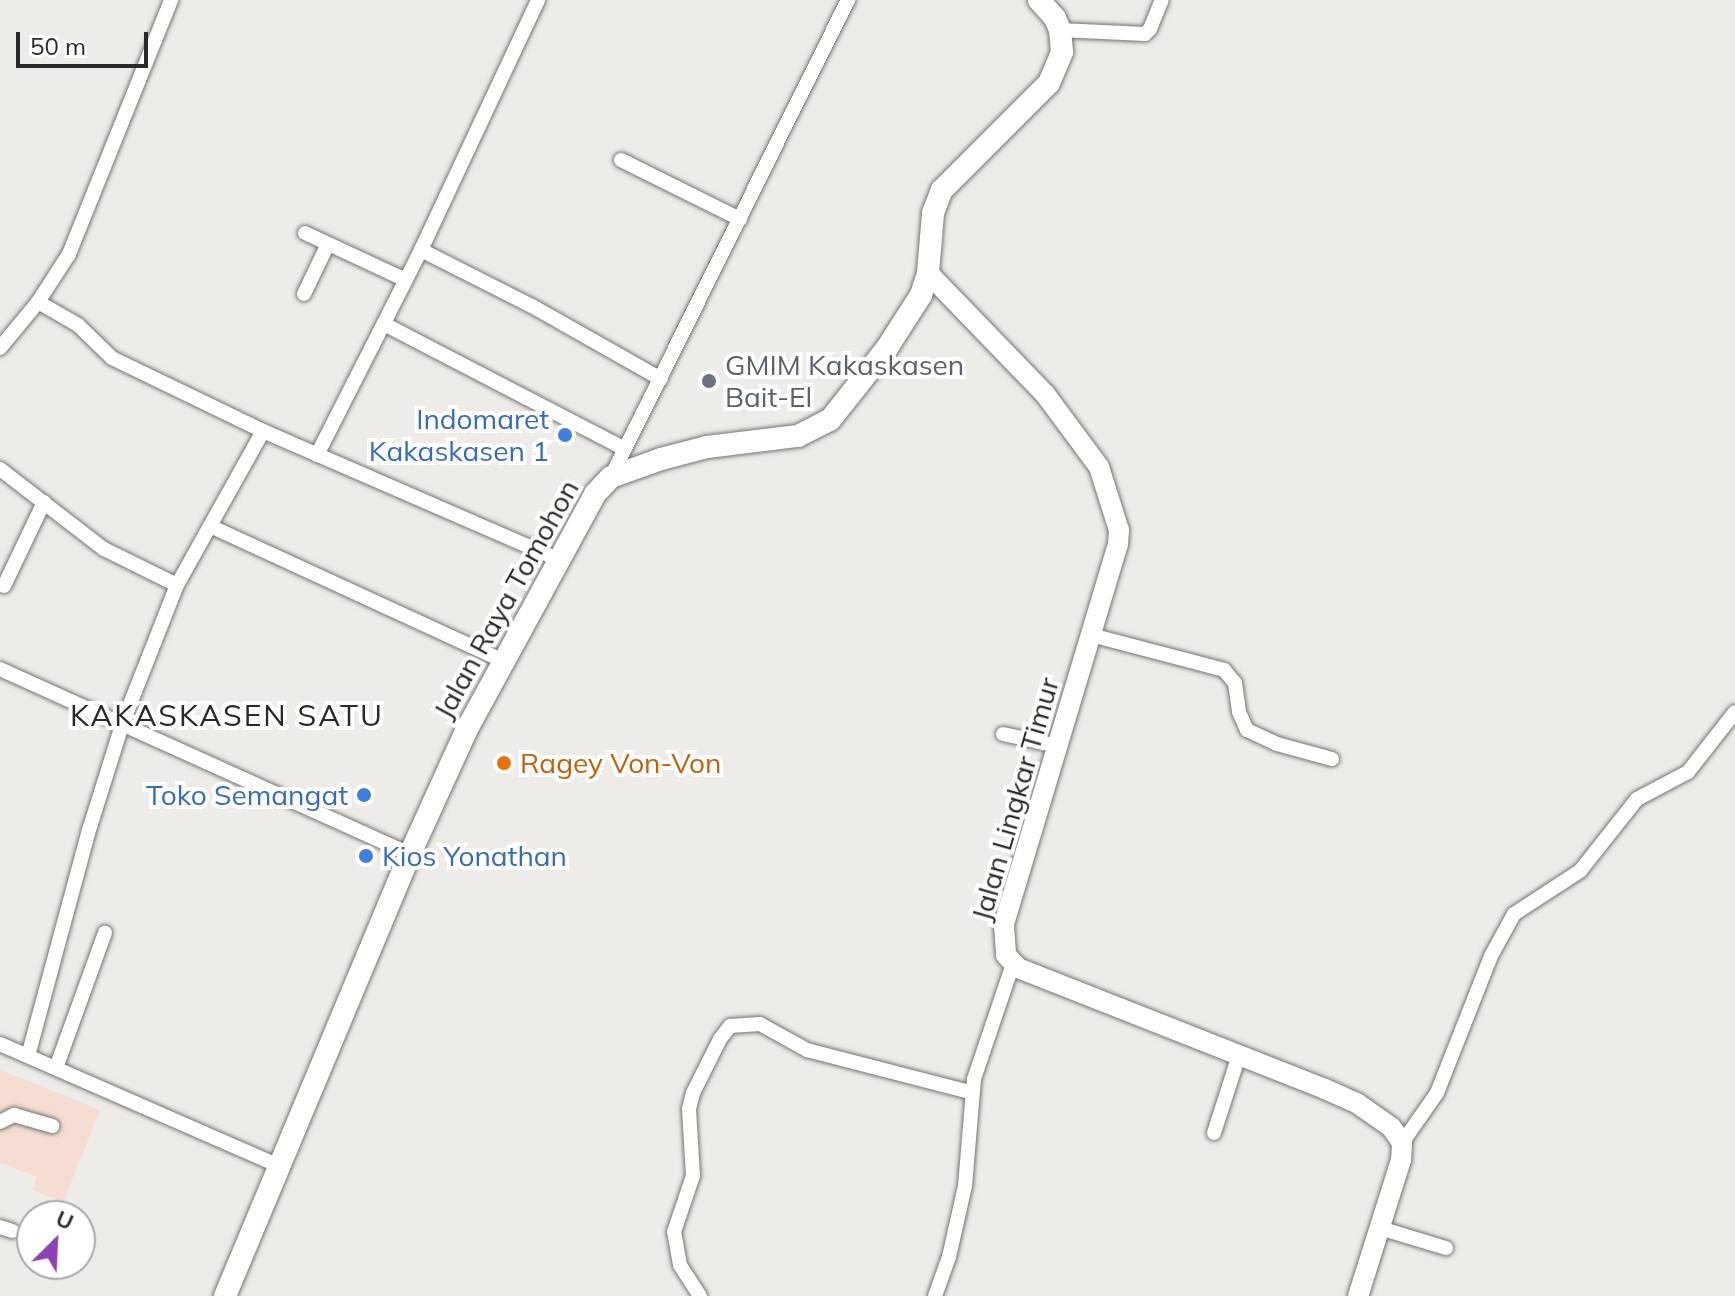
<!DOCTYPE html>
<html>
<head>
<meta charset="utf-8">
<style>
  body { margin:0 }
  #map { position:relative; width:1735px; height:1296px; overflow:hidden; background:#eeece9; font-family:Mulish,sans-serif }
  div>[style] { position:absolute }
  .education>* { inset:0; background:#f5ddd4 }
  .roads { filter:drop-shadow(0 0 2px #767572) drop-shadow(0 0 2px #767572) }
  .minor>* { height:14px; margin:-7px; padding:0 7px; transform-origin:7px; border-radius:7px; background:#fff }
  .secondary>* { height:20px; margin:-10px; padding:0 10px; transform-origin:10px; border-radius:10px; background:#fff }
  .trunk>* { height:22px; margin:-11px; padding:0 11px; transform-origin:11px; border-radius:11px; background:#fff }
  .dots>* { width:22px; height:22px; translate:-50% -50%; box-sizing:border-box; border:4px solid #fff; border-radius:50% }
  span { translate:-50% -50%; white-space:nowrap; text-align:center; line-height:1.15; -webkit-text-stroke:8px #fff; paint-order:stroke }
  .worship-label { font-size:28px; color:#5b616d }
  .left { translate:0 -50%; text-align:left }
  .shop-label { font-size:28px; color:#366cbe }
  .right { translate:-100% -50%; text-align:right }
  .street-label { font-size:28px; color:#2a2928 }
  .food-label { font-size:28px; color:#c56008 }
  .neighbourhood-label { font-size:30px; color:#2a2928; letter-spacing:2px }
  .north { position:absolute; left:16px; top:1200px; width:80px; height:80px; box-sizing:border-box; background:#fff; border:2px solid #aaa9a9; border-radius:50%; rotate:24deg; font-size:22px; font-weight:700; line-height:32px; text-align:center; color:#2a2928 }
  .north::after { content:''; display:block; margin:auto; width:28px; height:36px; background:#8d42b4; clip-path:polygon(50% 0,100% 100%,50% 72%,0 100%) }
  .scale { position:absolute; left:16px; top:32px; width:132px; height:36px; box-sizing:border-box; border:4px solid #2a2928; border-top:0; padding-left:10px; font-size:24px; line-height:28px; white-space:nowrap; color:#2a2928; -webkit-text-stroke:6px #fff; paint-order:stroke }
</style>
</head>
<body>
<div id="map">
  <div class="education">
    <i style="clip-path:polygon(0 1070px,100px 1110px,63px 1202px,32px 1190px,37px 1177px,0 1163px)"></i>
  </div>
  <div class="roads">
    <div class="minor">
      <i style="left:1060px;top:30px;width:85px;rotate:2.7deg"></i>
      <i style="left:1145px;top:34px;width:7px;rotate:-45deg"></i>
      <i style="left:1150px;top:29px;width:31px;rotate:-68deg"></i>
      <i style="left:621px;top:160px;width:133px;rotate:26.4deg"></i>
      <i style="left:305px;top:233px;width:111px;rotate:25deg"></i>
      <i style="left:421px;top:250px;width:124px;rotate:26.8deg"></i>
      <i style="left:532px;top:306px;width:148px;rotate:29.5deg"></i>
      <i style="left:304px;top:294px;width:55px;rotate:-64.4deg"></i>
      <i style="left:38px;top:302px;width:46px;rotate:29.9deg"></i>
      <i style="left:78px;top:325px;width:47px;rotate:44.1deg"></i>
      <i style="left:112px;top:358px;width:168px;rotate:25.8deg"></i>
      <i style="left:263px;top:431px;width:322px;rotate:23.5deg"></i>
      <i style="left:384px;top:324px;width:271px;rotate:27.4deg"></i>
      <i style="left:0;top:348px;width:60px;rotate:-50.4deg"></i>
      <i style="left:38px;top:302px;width:57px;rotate:-57.1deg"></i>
      <i style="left:69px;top:254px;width:274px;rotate:-68.1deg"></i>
      <i style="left:317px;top:455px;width:230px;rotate:-63.1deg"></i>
      <i style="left:421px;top:250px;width:276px;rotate:-64.9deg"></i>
      <i style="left:0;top:469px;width:131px;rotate:37.6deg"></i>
      <i style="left:104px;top:549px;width:81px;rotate:26.3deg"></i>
      <i style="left:611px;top:477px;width:533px;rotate:-63.58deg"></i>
      <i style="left:210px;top:526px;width:324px;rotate:24.7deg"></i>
      <i style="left:4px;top:586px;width:93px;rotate:-64.5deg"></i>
      <i style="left:1091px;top:635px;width:138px;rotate:14.7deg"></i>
      <i style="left:1224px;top:670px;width:17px;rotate:50deg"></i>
      <i style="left:1235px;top:683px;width:29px;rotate:82deg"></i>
      <i style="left:1239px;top:712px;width:20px;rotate:66deg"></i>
      <i style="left:1247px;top:730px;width:33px;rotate:25deg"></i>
      <i style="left:1277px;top:744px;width:57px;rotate:15.3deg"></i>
      <i style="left:0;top:669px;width:450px;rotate:24.3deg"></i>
      <i style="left:1003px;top:734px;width:56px;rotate:12.3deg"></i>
      <i style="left:0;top:1044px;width:305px;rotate:23.6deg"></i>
      <i style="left:28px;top:1056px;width:237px;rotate:-74.9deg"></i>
      <i style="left:90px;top:827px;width:110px;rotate:-72.6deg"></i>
      <i style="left:123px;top:722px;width:147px;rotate:-68.5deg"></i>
      <i style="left:177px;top:585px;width:176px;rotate:-60.8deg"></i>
      <i style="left:56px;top:1068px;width:144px;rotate:-70.1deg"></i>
      <i style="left:0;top:1122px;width:16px;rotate:-27deg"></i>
      <i style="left:14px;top:1115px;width:40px;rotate:16deg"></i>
      <i style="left:1214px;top:1133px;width:82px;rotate:-72.2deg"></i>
      <i style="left:1402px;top:1143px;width:61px;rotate:-55deg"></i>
      <i style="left:1437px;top:1093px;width:147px;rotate:-68.5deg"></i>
      <i style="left:1491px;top:956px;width:48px;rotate:-61.3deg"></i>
      <i style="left:1514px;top:914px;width:79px;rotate:-33.1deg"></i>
      <i style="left:1580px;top:871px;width:92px;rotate:-51.6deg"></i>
      <i style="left:1637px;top:799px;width:58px;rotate:-27.9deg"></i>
      <i style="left:1688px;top:772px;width:76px;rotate:-51.9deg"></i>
      <i style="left:0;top:1227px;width:13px;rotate:18deg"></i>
      <i style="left:1380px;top:1228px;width:69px;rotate:16.9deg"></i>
      <i style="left:700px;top:1296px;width:37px;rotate:-123deg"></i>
      <i style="left:680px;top:1265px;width:34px;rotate:-100deg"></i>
      <i style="left:674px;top:1232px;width:59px;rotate:-71.3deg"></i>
      <i style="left:693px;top:1176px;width:67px;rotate:-93.4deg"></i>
      <i style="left:689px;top:1109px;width:16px;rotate:-76deg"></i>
      <i style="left:693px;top:1093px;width:60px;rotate:-63.4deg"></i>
      <i style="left:720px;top:1039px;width:16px;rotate:-52deg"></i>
      <i style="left:730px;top:1026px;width:30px;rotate:-4deg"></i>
      <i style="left:760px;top:1024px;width:54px;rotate:29deg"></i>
      <i style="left:807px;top:1050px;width:171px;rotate:14.5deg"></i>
      <i style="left:935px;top:1296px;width:41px;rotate:-70.3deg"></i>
      <i style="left:949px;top:1257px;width:73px;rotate:-77.3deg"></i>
      <i style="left:965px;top:1186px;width:107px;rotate:-85.2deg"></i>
      <i style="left:974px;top:1079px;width:121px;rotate:-71.3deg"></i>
    </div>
    <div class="secondary">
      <i style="left:928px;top:273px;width:168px;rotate:46deg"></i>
      <i style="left:1045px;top:394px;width:91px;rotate:53.5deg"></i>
      <i style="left:1099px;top:467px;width:66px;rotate:72.4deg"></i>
      <i style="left:1119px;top:530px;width:14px;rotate:94deg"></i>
      <i style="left:1118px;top:544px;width:398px;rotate:106.7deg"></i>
      <i style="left:1004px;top:925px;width:30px;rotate:86deg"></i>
      <i style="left:1006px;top:955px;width:18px;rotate:47deg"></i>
      <i style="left:1018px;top:968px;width:330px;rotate:21.5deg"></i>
      <i style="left:1325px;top:1089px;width:36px;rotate:24deg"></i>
      <i style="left:1358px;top:1104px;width:40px;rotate:34.9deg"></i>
      <i style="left:1391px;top:1127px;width:19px;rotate:55deg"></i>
      <i style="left:1402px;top:1143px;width:17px;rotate:93deg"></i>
      <i style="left:1401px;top:1160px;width:143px;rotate:107.5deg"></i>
    </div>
    <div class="trunk">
      <i style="left:225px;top:1296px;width:479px;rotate:-67.3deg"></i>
      <i style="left:410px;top:854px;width:137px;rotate:-65.5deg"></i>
      <i style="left:467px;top:729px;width:268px;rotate:-61.4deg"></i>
      <i style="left:595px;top:494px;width:23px;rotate:-47deg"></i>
      <i style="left:611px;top:477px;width:53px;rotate:-19.8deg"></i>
      <i style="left:661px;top:459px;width:48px;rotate:-14.6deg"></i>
      <i style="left:707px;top:447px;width:92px;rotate:-6.9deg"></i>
      <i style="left:798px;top:436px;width:36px;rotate:-27deg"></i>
      <i style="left:830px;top:420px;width:92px;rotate:-51.6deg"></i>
      <i style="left:887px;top:348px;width:63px;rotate:-57.3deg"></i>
      <i style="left:921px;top:295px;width:23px;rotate:-72deg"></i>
      <i style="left:928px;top:273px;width:60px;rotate:-85.2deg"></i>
      <i style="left:933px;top:213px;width:25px;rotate:-69deg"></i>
      <i style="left:942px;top:190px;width:151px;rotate:-45deg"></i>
      <i style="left:1049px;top:83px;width:34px;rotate:-67deg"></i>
      <i style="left:1062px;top:52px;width:22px;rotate:-95deg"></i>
      <i style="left:1060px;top:30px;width:13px;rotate:-113deg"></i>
      <i style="left:1055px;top:18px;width:24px;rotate:-132deg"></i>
    </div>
  </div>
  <div class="dots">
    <i style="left:709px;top:381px;background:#6b7280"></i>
    <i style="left:565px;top:435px;background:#3f7fe0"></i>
    <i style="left:504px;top:763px;background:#e8710a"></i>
    <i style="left:364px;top:795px;background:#3f7fe0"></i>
    <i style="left:366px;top:856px;background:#3f7fe0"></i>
  </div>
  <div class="worship-label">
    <span class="left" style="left:725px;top:381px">GMIM Kakaskasen<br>Bait-El</span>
  </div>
  <div class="shop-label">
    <span class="right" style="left:549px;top:435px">Indomaret<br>Kakaskasen 1</span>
    <span class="right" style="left:348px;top:795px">Toko Semangat</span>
    <span class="left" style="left:382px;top:856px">Kios Yonathan</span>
  </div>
  <div class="street-label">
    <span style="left:506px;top:599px;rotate:-61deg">Jalan Raya Tomohon</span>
    <span style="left:1015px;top:799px;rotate:-74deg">Jalan Lingkar Timur</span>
  </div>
  <div class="food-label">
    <span class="left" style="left:520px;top:763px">Ragey Von-Von</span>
  </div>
  <div class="neighbourhood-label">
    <span style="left:227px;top:715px">KAKASKASEN SATU</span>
  </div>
  <div class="north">U</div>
  <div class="scale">50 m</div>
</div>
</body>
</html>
